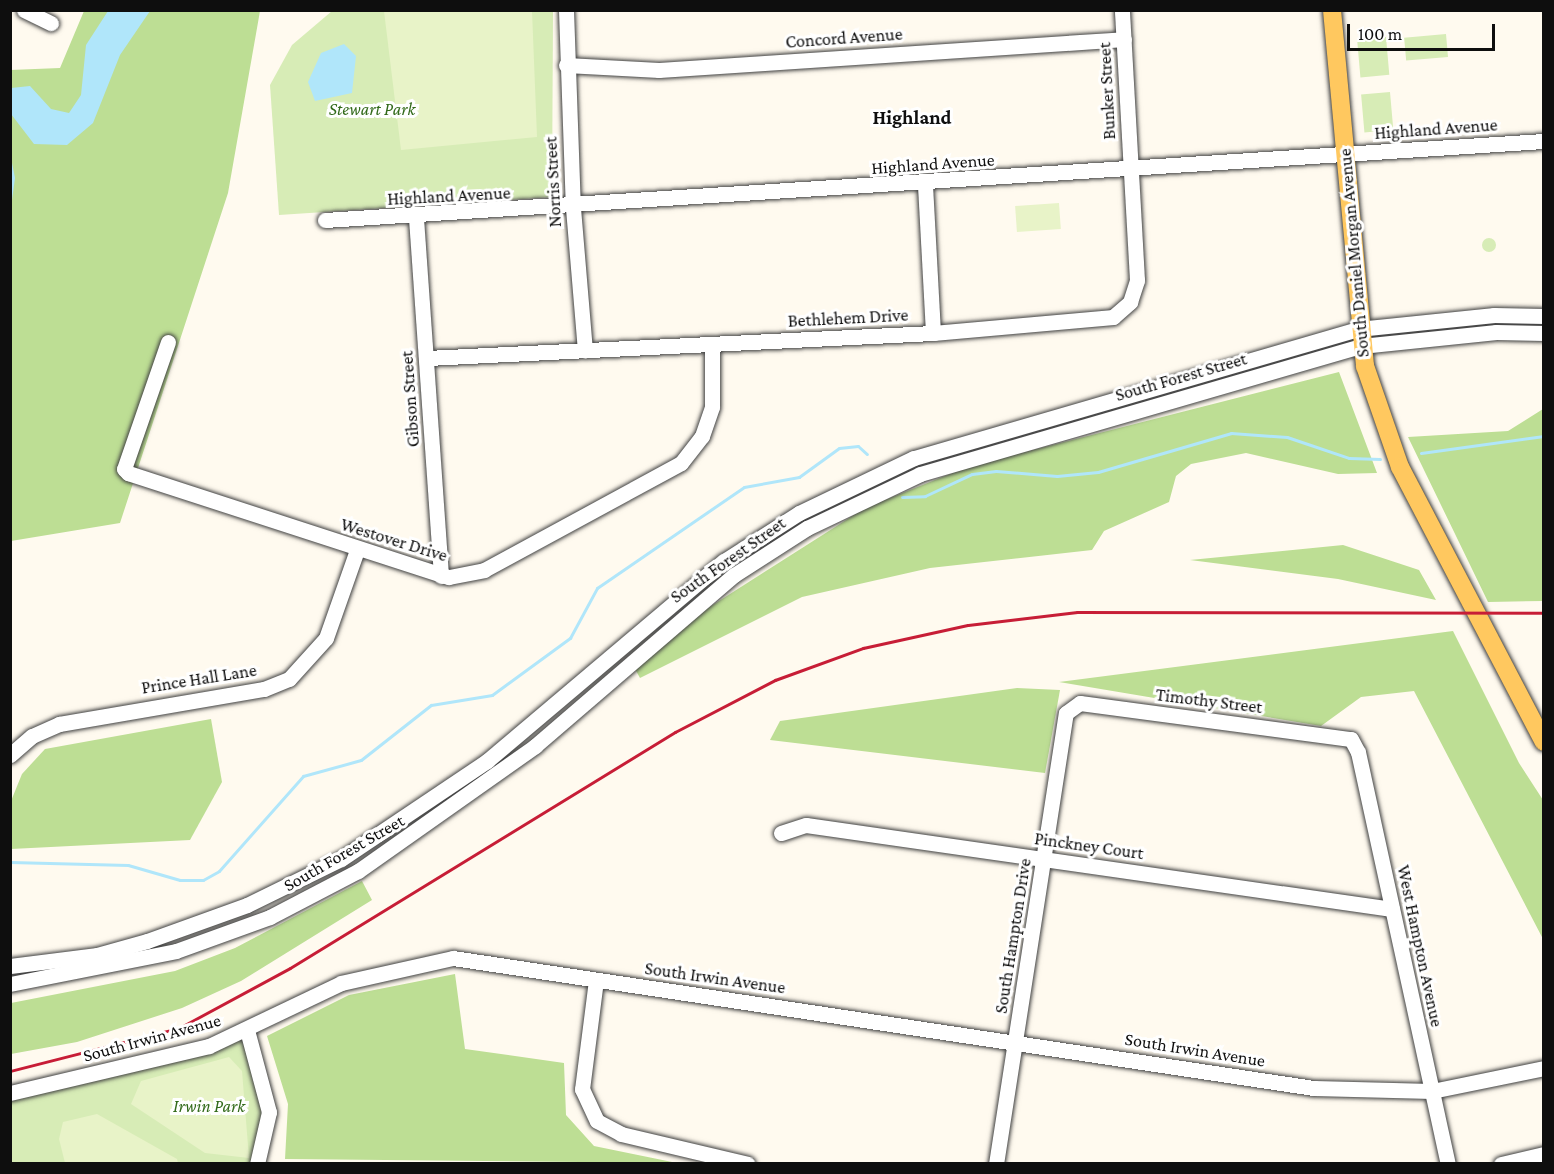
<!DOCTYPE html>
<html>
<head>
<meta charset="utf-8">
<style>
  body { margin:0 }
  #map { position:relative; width:1554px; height:1174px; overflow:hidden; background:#fffaef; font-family:"Crimson Pro",serif }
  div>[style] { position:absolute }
  .green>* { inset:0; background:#d7ecb6; transform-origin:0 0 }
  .round { border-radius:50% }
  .forest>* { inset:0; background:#bdde94 }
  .pitch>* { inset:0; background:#e8f3c8; transform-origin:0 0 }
  .water>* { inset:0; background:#b0e6fa }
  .stream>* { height:3px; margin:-1.5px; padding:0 1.5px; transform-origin:1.5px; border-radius:1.5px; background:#b0e6fa }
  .roads { filter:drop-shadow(0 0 2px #414141) drop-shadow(0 0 2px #414141) }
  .minor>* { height:15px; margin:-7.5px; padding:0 7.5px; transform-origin:7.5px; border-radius:7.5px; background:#fff }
  .major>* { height:18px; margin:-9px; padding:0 9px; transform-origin:9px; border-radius:9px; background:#ffc85f }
  .rail>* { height:3px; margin:-1.5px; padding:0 1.5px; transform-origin:1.5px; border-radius:1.5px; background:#c71d36 }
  span { translate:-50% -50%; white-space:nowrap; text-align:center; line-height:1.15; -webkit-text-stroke:6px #fff; paint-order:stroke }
  .street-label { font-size:18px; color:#0e0e0e }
  .park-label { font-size:18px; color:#326a1a; font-style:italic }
  .neighbourhood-label { font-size:20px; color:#0e0e0e; font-weight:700 }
  .frame { position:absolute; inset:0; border:12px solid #0e0e0e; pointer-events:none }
  .scale { position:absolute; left:1347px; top:24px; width:148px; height:27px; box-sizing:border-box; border:3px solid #0e0e0e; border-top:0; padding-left:8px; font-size:18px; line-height:21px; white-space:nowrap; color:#0e0e0e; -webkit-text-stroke:4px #fff; paint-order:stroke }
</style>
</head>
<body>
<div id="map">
  <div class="green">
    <i style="clip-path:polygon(332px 11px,553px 11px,552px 197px,279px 215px,270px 85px,292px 45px)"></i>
    <i style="left:1446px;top:34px;width:23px;height:42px;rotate:85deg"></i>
    <i style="left:1386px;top:37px;width:38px;height:29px;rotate:85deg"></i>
    <i style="left:1390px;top:92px;width:38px;height:29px;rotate:85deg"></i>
    <i class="round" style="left:1482px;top:238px;width:14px;height:14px"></i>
    <i style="clip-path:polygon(247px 1030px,266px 1091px,257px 1163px,11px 1163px,10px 1093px)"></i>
  </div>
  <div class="forest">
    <i style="clip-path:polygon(84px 11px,260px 11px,228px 193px,120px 523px,11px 541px,10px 70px,60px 68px)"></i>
    <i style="clip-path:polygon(1339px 372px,1377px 473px,1338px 474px,1246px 453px,1191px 464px,1176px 476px,1169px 502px,1104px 531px,1092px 550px,930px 568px,802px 597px,640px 678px,635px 669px,708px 608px,865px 508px,970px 466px)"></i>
    <i style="clip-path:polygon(1543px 409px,1543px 601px,1488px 602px,1408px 437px,1508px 431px)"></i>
    <i style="clip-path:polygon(1343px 545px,1419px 570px,1436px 600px,1338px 579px,1190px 560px)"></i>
    <i style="clip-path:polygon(1453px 631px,1519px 763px,1543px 800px,1543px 939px,1414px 691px,1361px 697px,1321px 726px,1059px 682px)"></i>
    <i style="clip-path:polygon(1017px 688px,1060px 690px,1045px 773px,770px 740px,780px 721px)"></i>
    <i style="clip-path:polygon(211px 719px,222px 782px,190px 840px,11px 849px,11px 801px,22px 774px,45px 749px)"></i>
    <i style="clip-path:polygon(362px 881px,372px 900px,241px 981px,182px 1008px,77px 1042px,11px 1054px,11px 1003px,175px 971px,235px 948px)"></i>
    <i style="clip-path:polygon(455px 974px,465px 1049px,564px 1063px,566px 1115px,594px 1146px,677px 1163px,285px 1159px,288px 1104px,267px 1036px,349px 995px)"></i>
  </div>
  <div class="pitch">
    <i style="clip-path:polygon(532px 11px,537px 137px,401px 150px,384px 11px)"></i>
    <i style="left:1059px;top:203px;width:26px;height:44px;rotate:86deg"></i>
    <i style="clip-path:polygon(229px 1057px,242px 1071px,249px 1158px,205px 1153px,131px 1104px,141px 1081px)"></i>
    <i style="clip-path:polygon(97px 1114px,177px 1159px,178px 1163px,65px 1163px,59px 1139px,63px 1122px)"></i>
  </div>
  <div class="water">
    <i style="clip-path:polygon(108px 11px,150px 11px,120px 55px,93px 123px,67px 145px,34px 144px,11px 114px,11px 88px,30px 86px,51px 109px,69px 113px,81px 95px,86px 45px)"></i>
    <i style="clip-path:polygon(344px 44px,356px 56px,352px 93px,315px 101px,308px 82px,321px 53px)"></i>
    <i style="clip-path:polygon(10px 153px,15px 178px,11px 207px,10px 207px)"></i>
  </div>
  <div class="stream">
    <i style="left:1421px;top:453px;width:124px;rotate:-7.9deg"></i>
    <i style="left:902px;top:497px;width:23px;rotate:-2deg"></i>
    <i style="left:925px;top:496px;width:52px;rotate:-25.1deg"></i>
    <i style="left:972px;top:474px;width:24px;rotate:-7deg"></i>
    <i style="left:996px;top:471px;width:61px;rotate:4.7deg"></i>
    <i style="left:1057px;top:476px;width:41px;rotate:-5.6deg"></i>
    <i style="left:1098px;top:472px;width:139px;rotate:-16.3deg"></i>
    <i style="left:1231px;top:433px;width:56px;rotate:4.1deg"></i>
    <i style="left:1287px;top:437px;width:65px;rotate:18.7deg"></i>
    <i style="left:1349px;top:458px;width:31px;rotate:2deg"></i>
    <i style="left:10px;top:862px;width:118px;rotate:1.5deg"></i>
    <i style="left:128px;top:865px;width:54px;rotate:16.1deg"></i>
    <i style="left:180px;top:880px;width:23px"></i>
    <i style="left:203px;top:880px;width:18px;rotate:-29deg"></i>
    <i style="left:219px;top:871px;width:127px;rotate:-48.5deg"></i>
    <i style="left:303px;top:776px;width:60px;rotate:-15.4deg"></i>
    <i style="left:361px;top:760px;width:89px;rotate:-38.2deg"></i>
    <i style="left:431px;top:705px;width:62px;rotate:-9.3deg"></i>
    <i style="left:492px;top:695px;width:97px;rotate:-36.2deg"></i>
    <i style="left:570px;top:638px;width:57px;rotate:-61.6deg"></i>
    <i style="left:597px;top:588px;width:178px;rotate:-34.5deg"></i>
    <i style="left:744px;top:487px;width:56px;rotate:-10.3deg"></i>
    <i style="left:799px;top:477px;width:49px;rotate:-35.9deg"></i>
    <i style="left:839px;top:448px;width:19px;rotate:-6deg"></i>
    <i style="left:858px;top:446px;width:12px;rotate:42deg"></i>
  </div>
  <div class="roads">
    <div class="minor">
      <i style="left:24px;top:10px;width:30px;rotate:26deg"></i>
      <i style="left:566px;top:10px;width:198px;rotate:88deg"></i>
      <i style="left:573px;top:208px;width:143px;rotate:85.2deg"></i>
      <i style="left:566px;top:65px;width:93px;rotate:3.1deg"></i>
      <i style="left:659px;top:70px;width:466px;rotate:-3.8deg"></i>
      <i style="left:925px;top:185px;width:148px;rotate:86.9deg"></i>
      <i style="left:416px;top:218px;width:359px;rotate:86deg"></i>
      <i style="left:325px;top:220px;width:1222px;rotate:-3.71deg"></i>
      <i style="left:168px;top:342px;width:134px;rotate:109.1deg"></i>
      <i style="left:124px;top:469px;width:6px;rotate:45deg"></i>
      <i style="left:128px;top:473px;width:337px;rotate:18deg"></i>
      <i style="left:449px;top:577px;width:36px;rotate:-11deg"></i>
      <i style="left:484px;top:570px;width:224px;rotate:-28.5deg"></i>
      <i style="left:681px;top:463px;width:34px;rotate:-52deg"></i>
      <i style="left:702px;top:436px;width:31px;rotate:-71deg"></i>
      <i style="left:712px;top:407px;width:63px;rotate:-90deg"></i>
      <i style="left:427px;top:358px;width:507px;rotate:-2.83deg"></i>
      <i style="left:933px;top:333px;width:181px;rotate:-5.1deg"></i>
      <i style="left:1113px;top:317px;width:23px;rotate:-41deg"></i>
      <i style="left:1130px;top:302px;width:23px;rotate:-72deg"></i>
      <i style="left:1137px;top:280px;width:270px;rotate:-93.2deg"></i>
      <i style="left:10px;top:755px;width:29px;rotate:-41deg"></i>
      <i style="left:32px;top:736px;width:30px;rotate:-24deg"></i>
      <i style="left:59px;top:724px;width:208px;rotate:-9.7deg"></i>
      <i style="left:264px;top:689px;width:27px;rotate:-22deg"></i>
      <i style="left:289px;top:679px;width:55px;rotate:-47.9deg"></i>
      <i style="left:326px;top:638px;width:93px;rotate:-70.6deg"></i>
      <i style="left:781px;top:833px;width:26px;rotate:-18deg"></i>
      <i style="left:806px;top:825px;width:592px;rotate:8.16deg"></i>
      <i style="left:10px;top:966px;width:88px;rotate:-7.2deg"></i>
      <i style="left:97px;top:955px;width:52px;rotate:-15.6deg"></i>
      <i style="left:147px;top:941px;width:106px;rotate:-19.8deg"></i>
      <i style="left:247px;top:905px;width:105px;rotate:-26.1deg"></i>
      <i style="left:341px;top:859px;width:176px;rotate:-33.9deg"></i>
      <i style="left:487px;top:761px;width:310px;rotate:-40.2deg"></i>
      <i style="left:724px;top:561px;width:89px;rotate:-32.6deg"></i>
      <i style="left:799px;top:513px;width:127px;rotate:-25.6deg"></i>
      <i style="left:914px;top:458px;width:462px;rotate:-16.2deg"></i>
      <i style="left:1358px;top:329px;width:137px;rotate:-5.9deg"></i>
      <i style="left:1494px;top:315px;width:50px;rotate:1.1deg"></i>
      <i style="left:596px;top:980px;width:110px;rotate:97.3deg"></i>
      <i style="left:582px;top:1089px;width:35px;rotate:65deg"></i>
      <i style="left:597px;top:1121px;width:27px;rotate:28deg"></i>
      <i style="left:621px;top:1134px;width:130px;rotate:13.3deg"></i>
      <i style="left:10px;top:984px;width:169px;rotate:-11.2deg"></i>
      <i style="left:176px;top:951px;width:100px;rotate:-19.9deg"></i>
      <i style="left:270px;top:917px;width:99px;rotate:-27.6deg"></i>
      <i style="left:358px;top:871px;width:217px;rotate:-35.2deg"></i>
      <i style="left:535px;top:746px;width:262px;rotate:-40.7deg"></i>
      <i style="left:734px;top:575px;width:87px;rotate:-32.8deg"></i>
      <i style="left:807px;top:528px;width:125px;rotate:-25.5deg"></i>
      <i style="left:920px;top:474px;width:459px;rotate:-16.2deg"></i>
      <i style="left:1361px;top:346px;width:136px;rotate:-5.9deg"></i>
      <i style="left:1496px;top:332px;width:48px;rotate:1.2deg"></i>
      <i style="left:247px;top:1030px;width:85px;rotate:75deg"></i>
      <i style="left:269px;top:1112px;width:53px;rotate:103deg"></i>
      <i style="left:10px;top:1093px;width:204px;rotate:-13.3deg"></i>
      <i style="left:209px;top:1046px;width:146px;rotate:-25.5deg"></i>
      <i style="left:341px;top:983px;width:115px;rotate:-12.6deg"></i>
      <i style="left:453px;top:958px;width:871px;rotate:8.59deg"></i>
      <i style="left:1314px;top:1088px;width:118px;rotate:1.5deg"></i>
      <i style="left:1432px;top:1091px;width:114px;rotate:-11.6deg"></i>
      <i style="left:996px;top:1164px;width:456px;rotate:-81.2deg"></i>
      <i style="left:1066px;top:713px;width:17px;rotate:-36deg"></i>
      <i style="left:1080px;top:703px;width:273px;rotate:7.6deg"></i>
      <i style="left:1351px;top:739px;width:15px;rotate:62deg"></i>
      <i style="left:1358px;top:752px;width:422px;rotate:77.7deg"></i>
      <i style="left:1501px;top:1164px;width:44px;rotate:-13.1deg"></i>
    </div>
    <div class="major">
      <i style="left:1332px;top:10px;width:358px;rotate:84.7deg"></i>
      <i style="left:1365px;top:366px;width:107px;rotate:70.9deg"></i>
      <i style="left:1400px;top:467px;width:310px;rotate:62.4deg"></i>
    </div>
  </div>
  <div class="rail">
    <i style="left:10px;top:1071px;width:174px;rotate:-14.3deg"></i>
    <i style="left:179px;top:1028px;width:126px;rotate:-28.4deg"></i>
    <i style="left:290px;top:968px;width:452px;rotate:-31.5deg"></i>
    <i style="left:675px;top:732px;width:113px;rotate:-27.5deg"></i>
    <i style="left:775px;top:680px;width:94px;rotate:-20deg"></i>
    <i style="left:863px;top:648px;width:107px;rotate:-12.4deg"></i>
    <i style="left:968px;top:625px;width:110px;rotate:-6.8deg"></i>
    <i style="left:1077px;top:612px;width:467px;rotate:0.1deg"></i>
  </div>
  <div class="street-label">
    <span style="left:844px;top:38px;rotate:-4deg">Concord Avenue</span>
    <span style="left:1107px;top:91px;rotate:-93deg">Bunker Street</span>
    <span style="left:1436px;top:129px;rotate:-4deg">Highland Avenue</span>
    <span style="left:933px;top:164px;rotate:-4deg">Highland Avenue</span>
    <span style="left:553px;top:182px;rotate:-93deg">Norris Street</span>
    <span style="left:449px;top:196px;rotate:-3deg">Highland Avenue</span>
    <span style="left:1354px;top:253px;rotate:-95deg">South Daniel Morgan Avenue</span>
    <span style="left:848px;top:318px;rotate:-3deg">Bethlehem Drive</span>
    <span style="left:1181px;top:377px;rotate:-16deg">South Forest Street</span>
    <span style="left:410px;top:399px;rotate:-94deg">Gibson Street</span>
    <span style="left:394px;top:540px;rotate:17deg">Westover Drive</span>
    <span style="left:728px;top:560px;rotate:-35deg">South Forest Street</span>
    <span style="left:199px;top:679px;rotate:-9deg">Prince Hall Lane</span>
    <span style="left:1209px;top:701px;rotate:7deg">Timothy Street</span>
    <span style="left:1089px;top:846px;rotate:8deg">Pinckney Court</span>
    <span style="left:344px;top:853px;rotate:-30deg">South Forest Street</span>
    <span style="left:1013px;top:936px;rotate:-81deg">South Hampton Drive</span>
    <span style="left:1420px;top:946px;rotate:78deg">West Hampton Avenue</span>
    <span style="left:715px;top:978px;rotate:8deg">South Irwin Avenue</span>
    <span style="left:152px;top:1038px;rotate:-15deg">South Irwin Avenue</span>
    <span style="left:1195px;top:1050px;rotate:9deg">South Irwin Avenue</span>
  </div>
  <div class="park-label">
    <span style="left:372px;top:109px">Stewart Park</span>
    <span style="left:209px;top:1106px">Irwin Park</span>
  </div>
  <div class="neighbourhood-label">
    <span style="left:912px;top:117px">Highland</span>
  </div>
  <div class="frame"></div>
  <div class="scale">100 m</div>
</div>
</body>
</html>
